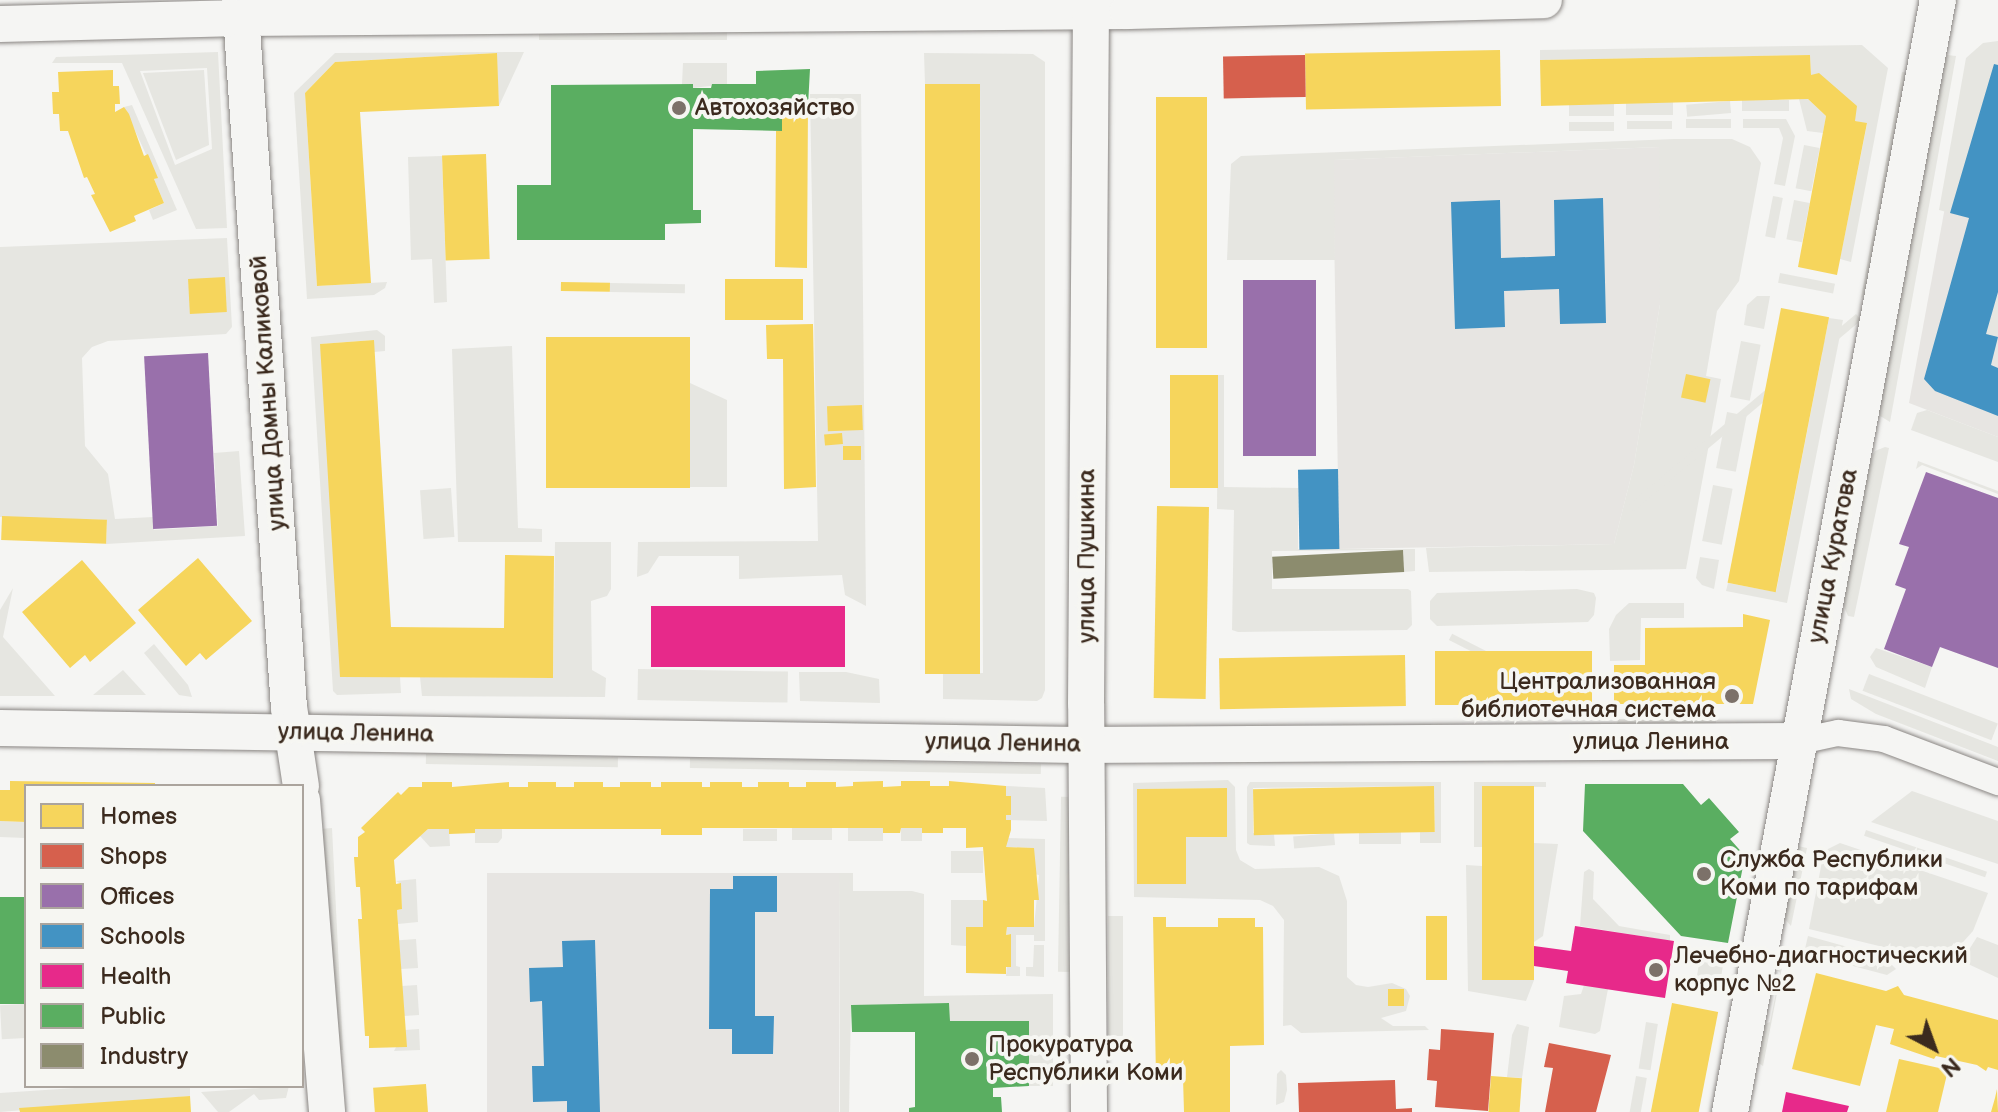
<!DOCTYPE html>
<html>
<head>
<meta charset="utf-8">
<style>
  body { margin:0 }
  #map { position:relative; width:1998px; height:1112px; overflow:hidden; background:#f5f5f3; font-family:"Balsamiq Sans",sans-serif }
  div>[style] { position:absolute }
  .built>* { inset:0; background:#e7e5e2; transform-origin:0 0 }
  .green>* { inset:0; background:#e6e6e1; transform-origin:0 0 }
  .homes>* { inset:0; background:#f6d55c; transform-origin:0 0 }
  .shops>* { inset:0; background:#d6604d; transform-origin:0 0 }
  .offices>* { inset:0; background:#9970ab; transform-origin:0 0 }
  .schools>* { inset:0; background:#4393c3; transform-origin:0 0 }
  .health>* { inset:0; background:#e7298a; transform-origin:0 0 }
  .public>* { inset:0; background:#5aae61; transform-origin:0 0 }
  .industry>* { inset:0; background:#8c8c6e; transform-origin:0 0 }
  .roads { filter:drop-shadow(0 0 2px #8a8683) drop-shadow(0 0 2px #8a8683) }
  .street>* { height:26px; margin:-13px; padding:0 13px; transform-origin:13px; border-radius:13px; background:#f5f5f3 }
  .secondary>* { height:36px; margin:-18px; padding:0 18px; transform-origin:18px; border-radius:18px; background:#f5f5f3 }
  .dots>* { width:22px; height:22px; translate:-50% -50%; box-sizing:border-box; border:4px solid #f6f6f2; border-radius:50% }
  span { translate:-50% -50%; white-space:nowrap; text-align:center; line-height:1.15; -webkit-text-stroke:8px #f6f6f2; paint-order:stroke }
  .poi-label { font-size:24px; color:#3b2a1e }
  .left { translate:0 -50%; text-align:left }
  .right { translate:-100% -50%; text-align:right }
  .street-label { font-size:24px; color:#3b2a1e }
  .legend { position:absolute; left:24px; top:784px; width:280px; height:304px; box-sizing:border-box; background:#f6f6f2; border:2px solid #aba49d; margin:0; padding:10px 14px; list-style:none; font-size:24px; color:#3b2a1e }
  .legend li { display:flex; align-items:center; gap:16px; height:40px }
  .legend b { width:40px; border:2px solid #aba49d }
  .north { position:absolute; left:1894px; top:1008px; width:80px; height:80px; -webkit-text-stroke:6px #f6f6f2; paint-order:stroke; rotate:139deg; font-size:22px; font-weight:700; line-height:32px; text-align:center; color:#3b2a1e }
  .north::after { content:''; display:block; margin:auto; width:28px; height:36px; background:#3b2a1e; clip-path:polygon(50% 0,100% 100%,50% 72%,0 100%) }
</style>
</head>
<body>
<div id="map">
  <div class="built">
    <i style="clip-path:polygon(1998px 41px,1998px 437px,1909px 403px,1973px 55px)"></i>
    <i style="clip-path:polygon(1660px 147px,1660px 304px,1634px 465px,1614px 544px,1339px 549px,1333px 160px)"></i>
    <i style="left:839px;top:873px;width:239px;height:352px;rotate:90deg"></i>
  </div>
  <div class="green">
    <i style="left:727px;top:22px;width:18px;height:188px;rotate:90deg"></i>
    <i style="clip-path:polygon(1998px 41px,1998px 65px,1994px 64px,1950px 213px,1939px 210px,1966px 58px,1983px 43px)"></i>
    <i style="clip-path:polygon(1862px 45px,1888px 68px,1851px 262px,1840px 259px,1867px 124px,1855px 121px,1811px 75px,1810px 55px,1540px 60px,1540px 50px)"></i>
    <i style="clip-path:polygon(evenodd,218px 52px,227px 228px,196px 229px,122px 63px,52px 63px,56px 57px,218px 52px,207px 68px,212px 149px,175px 165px,140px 71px,207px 68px)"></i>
    <i style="clip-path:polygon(524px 52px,499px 106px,496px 53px,335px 62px,305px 93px,317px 286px,387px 282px,385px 288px,374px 295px,307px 299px,294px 93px,335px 53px)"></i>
    <i style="clip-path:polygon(924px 53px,1033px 54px,1045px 62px,1045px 690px,1042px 698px,1037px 701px,943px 699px,943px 674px,983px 673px,980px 84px,925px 84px)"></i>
    <i style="clip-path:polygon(1947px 55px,1956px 56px,1890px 422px,1877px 414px,1944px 59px)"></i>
    <i style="clip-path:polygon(683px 63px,727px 63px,727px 84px,693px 88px,682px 84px)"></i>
    <i style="clip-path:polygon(204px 70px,209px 145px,176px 160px,143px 73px)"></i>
    <i style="clip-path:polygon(1902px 72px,1909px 73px,1865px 296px,1861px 298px)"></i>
    <i style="clip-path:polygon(810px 94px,861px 94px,866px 606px,845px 595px,842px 575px,739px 579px,739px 556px,659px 556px,648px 573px,637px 577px,638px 542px,818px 541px)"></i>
    <i style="clip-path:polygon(1799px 99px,1808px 99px,1826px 116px,1823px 133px,1807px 131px)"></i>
    <i style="left:1789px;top:100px;width:11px;height:47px;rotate:90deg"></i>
    <i style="left:1730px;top:101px;width:12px;height:44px;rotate:85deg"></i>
    <i style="left:1673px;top:102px;width:13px;height:47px;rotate:90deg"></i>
    <i style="left:1614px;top:104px;width:12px;height:45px;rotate:90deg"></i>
    <i style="clip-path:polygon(132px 105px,177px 210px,153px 220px,149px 210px,164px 203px,154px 179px,157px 178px,124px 107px)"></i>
    <i style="left:1731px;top:119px;width:9px;height:45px;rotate:90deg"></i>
    <i style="clip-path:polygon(1743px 119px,1786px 119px,1795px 136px,1785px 186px,1774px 184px,1783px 138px,1779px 128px,1743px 128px)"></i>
    <i style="left:1672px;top:121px;width:8px;height:45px;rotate:90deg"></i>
    <i style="left:1614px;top:122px;width:9px;height:45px;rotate:90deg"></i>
    <i style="clip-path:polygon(1674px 139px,1732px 139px,1750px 147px,1761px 163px,1739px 281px,1717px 311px,1706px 376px,1721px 379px,1686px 569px,1429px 572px,1426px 548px,1614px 544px,1634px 465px,1660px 304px,1659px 147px,1334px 160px,1335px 260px,1227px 260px,1231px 164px,1241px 156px)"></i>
    <i style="left:1804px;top:145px;width:16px;height:44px;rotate:11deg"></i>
    <i style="clip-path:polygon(442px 156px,447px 302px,434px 303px,432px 259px,411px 260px,408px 157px)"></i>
    <i style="left:1773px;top:196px;width:10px;height:41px;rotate:11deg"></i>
    <i style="left:1794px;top:200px;width:16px;height:40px;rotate:11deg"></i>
    <i style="clip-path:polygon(227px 238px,232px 327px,226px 334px,108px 341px,92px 347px,82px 358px,85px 446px,108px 474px,115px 519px,153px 517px,154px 530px,218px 526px,214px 453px,239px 451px,245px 536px,106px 544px,107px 520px,0 517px,0 247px)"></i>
    <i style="left:1780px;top:273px;width:56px;height:10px;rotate:11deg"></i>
    <i style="left:610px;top:283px;width:75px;height:9px;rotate:1deg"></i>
    <i style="clip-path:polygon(1998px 292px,1998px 337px,1986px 334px)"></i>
    <i style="clip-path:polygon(1757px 296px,1770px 296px,1764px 329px,1744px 325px,1747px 305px)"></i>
    <i style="left:1856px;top:314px;width:8px;height:297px;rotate:50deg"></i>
    <i style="clip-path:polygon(1829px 318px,1843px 320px,1787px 603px,1726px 591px,1728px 583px,1776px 592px)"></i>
    <i style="clip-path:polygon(377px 330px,385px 336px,385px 351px,374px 352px,373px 340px,320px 344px,400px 677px,401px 693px,337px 695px,333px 691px,311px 337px)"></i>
    <i style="left:1741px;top:341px;width:20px;height:57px;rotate:11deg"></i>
    <i style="clip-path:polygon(512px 346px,518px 528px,542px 529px,542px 542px,458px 542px,452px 349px)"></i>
    <i style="clip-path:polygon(1218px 375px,1224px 375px,1224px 487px,1298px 488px,1298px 549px,1415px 549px,1415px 571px,1404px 572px,1403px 550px,1272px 551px,1272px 589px,1408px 589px,1411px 591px,1412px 625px,1407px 630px,1238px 632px,1232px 630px,1234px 510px,1217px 509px)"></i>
    <i style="clip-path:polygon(690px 383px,727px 400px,727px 487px,690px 487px)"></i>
    <i style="clip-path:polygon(1927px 410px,1998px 437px,1998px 462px,1911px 430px,1917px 413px)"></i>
    <i style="left:1727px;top:412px;width:20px;height:57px;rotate:11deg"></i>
    <i style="clip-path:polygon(1885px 447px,1889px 448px,1854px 617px,1848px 616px,1842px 602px,1871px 458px,1875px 451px)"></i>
    <i style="clip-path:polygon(1918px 461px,1998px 491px,1998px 494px,1922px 465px,1916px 469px)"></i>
    <i style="left:1713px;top:485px;width:20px;height:57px;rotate:11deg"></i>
    <i style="left:451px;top:488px;width:49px;height:31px;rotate:86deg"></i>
    <i style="clip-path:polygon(555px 542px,611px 542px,611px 589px,607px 596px,591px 601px,592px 670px,606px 678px,605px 697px,422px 696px,420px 677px,553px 678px)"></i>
    <i style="clip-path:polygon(1700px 557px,1719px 560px,1714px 589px,1702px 585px,1696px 578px)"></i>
    <i style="clip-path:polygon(13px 588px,3px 637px,55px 696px,0 696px,0 610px)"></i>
    <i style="clip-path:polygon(1577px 589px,1594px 593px,1596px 598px,1594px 615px,1588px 622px,1437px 626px,1430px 619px,1430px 601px,1437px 593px)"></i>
    <i style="clip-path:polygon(1629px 603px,1684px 603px,1684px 618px,1641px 618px,1640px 660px,1610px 661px,1609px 629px,1616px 615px)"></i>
    <i style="clip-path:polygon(154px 644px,188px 685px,192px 697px,179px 695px,144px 653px)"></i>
    <i style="clip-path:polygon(1876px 648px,1932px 667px,1925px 688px,1876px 667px,1870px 657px)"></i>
    <i style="left:638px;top:669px;width:150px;height:31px;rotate:1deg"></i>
    <i style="clip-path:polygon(123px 670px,146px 695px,93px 695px)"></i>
    <i style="clip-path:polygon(799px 672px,846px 672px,879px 679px,880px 703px,800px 701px)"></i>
    <i style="left:1869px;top:674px;width:138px;height:18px;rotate:21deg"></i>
    <i style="clip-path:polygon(1849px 689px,1998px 747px,1998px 761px,1876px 714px,1851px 699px)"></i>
    <i style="left:1592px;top:705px;width:7px;height:157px;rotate:117deg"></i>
    <i style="clip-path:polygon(1618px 719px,1716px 719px,1716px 726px,1617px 725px)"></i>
    <i style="left:426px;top:754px;width:192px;height:10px;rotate:1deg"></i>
    <i style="left:690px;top:758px;width:351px;height:10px;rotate:1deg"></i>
    <i style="clip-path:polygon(evenodd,1228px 780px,1235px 787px,1236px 850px,1240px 860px,1255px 869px,1319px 867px,1339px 876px,1347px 901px,1347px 977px,1356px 985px,1368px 987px,1392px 983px,1406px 989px,1410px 996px,1406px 1011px,1381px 1018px,1393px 1026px,1425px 1026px,1429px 1030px,1301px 1033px,1291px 1025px,1283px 1026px,1284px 920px,1273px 906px,1260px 900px,1134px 897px,1133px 783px,1228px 780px,1227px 788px,1227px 837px,1186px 837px,1186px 884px,1137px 884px,1137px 789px,1227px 788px)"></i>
    <i style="clip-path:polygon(1250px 782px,1441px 782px,1441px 843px,1420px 843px,1420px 832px,1435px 832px,1434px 786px,1253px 788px,1253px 833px,1274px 834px,1275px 846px,1250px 845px,1247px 843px,1247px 787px)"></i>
    <i style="clip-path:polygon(1474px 782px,1546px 782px,1546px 787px,1482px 786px,1482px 847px,1474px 847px)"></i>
    <i style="clip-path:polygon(1006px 786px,1045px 788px,1047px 821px,1006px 820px,1006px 815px,1011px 814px,1011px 797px,1006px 796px)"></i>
    <i style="clip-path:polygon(1912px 791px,1998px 821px,1998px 864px,1871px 822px)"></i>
    <i style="left:1073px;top:797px;width:175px;height:12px;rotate:91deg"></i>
    <i style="left:0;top:821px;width:26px;height:16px;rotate:2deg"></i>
    <i style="clip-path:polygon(332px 828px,343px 1050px,333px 1050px,320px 829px)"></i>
    <i style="left:792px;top:828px;width:40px;height:12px"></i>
    <i style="left:848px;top:828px;width:35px;height:13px"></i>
    <i style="left:901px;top:828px;width:21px;height:13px"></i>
    <i style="clip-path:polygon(428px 829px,449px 829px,450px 846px,430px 847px,420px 836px)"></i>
    <i style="clip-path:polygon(475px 829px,502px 829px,502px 838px,498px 843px,475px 843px)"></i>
    <i style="left:743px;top:829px;width:34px;height:12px"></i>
    <i style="left:1866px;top:830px;width:128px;height:6px;rotate:19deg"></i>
    <i style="left:1401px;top:832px;width:12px;height:42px;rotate:90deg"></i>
    <i style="left:1334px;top:833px;width:12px;height:41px;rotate:85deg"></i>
    <i style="clip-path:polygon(1006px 838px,1045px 839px,1045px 941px,1034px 941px,1034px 935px,1016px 935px,1016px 966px,1020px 967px,1020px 976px,1006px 976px,1010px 934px,1006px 935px,1007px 927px,1034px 927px,1039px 875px,1034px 874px,1034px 848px,1006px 847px)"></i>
    <i style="clip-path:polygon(1534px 843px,1558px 844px,1543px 936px,1534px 942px)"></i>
    <i style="clip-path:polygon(1840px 843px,1988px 893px,1973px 931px,1945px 962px,1809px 929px,1824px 851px)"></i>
    <i style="clip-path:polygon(1798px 846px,1807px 848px,1791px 926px,1784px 918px)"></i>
    <i style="left:951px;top:851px;width:32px;height:22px"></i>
    <i style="clip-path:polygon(1466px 865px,1482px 866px,1482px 980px,1534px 980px,1526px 1001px,1468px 991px)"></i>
    <i style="clip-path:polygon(1589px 869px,1594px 872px,1593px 899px,1619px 926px,1670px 935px,1670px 941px,1580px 926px,1584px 872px)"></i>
    <i style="clip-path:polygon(839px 873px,853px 873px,853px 891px,912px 891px,924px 894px,924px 996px,1053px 994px,1053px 1086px,1029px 1086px,1028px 1021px,950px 1021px,949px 1003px,851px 1006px,849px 1112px,840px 1112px)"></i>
    <i style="clip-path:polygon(416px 879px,418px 922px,398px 924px,397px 910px,402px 909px,401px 884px,396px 881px)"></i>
    <i style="clip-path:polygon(951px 900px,983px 900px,983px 927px,967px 927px,966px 946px,951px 945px)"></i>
    <i style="left:1123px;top:916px;width:120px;height:15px;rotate:90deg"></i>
    <i style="clip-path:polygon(1808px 936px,1884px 957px,1896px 969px,1887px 975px,1804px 953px)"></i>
    <i style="clip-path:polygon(1977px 937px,1998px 945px,1998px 978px,1966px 963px,1965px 956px)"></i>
    <i style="left:416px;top:939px;width:29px;height:17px;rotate:86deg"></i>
    <i style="clip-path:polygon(1034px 945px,1044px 945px,1044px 977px,1026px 976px,1026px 967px,1033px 967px)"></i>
    <i style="left:1700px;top:957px;width:24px;height:25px;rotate:9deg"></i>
    <i style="clip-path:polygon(1783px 962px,1763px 1066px,1757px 1062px,1763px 1025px,1770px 1022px,1780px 973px,1775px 968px)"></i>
    <i style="left:417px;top:985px;width:30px;height:15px;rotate:86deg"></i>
    <i style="clip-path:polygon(1584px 985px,1608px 989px,1600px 1031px,1595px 1034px,1559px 1027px,1564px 996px,1581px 994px)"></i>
    <i style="left:24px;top:1004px;width:34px;height:24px;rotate:87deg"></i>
    <i style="left:1646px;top:1022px;width:12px;height:47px;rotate:9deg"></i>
    <i style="clip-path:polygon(1517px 1024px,1529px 1027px,1522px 1078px,1507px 1077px,1512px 1035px)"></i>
    <i style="clip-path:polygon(419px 1029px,420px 1050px,394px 1051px,405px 1030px)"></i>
    <i style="clip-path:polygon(1281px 1070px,1286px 1075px,1287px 1090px,1284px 1102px,1276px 1105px,1277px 1074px)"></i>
    <i style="left:1636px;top:1076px;width:11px;height:37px;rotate:10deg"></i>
    <i style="clip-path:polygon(105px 1086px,190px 1086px,190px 1096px,0 1112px,0 1093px)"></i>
    <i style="clip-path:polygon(289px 1086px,286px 1098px,259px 1100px,254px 1094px,229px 1112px,218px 1112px,201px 1092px)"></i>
  </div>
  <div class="homes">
    <i style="left:1500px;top:50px;width:56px;height:195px;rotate:89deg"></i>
    <i style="clip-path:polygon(497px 53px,499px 106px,360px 112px,371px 283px,317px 286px,305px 93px,335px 62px)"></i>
    <i style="clip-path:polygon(1810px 55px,1811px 75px,1819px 73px,1857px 106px,1855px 121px,1867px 123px,1837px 275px,1798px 267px,1826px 116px,1808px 99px,1541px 106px,1540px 60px)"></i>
    <i style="clip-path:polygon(113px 70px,113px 86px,119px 86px,120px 104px,115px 104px,115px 112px,124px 107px,129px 114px,144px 156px,148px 154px,158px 178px,154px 179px,164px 203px,134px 216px,136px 221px,110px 232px,91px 195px,95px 194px,87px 177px,84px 178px,68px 131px,60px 131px,59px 114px,53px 114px,52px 92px,59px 92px,58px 72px)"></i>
    <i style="left:925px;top:84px;width:55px;height:590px"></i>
    <i style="left:1207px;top:97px;width:251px;height:51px;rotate:90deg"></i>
    <i style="clip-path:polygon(782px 106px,808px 106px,807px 268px,775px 267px,776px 131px,782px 131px)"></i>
    <i style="left:486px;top:154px;width:105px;height:44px;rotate:88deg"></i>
    <i style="left:225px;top:277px;width:35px;height:37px;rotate:87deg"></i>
    <i style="left:725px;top:279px;width:78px;height:41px"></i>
    <i style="left:561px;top:282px;width:49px;height:9px;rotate:1deg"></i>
    <i style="left:1781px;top:308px;width:49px;height:280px;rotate:11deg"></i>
    <i style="clip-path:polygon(813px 324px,816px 487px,784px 489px,783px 359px,767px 359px,766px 325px)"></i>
    <i style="left:546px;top:337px;width:144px;height:151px"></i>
    <i style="clip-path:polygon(374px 340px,391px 627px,504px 628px,505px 555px,554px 556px,553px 678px,340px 677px,320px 344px)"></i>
    <i style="left:1686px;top:374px;width:25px;height:24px;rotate:12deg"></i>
    <i style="left:1170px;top:375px;width:48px;height:113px"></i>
    <i style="left:862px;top:405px;width:25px;height:35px;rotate:88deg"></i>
    <i style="left:842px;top:433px;width:11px;height:18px;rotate:85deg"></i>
    <i style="left:843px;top:446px;width:18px;height:14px"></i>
    <i style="left:1157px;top:506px;width:52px;height:192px;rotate:1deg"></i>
    <i style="left:2px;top:516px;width:105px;height:24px;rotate:2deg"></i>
    <i style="clip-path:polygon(198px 558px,252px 621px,206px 660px,200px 653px,186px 666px,138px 610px)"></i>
    <i style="clip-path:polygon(82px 560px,136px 623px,90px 662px,85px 655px,70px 668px,22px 612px)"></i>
    <i style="clip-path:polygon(1743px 614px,1770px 620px,1753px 704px,1614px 704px,1614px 665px,1645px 665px,1645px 628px,1743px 627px)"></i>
    <i style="left:1592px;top:651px;width:54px;height:157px;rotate:90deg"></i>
    <i style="left:1405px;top:655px;width:51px;height:186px;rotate:89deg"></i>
    <i style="clip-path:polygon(10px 781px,155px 783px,155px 786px,26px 786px,26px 822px,0 821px,0 790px,10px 790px)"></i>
    <i style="clip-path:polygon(883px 781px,883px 787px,901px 786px,901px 781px,930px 781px,930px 786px,949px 786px,949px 781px,1006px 786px,1006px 796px,1011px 796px,1011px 815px,1006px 815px,1006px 820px,1011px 820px,1011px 830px,1006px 847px,1034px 848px,1039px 900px,1034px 900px,1034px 927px,1007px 927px,1006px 935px,1011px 934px,1011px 967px,1006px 967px,1006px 974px,966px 973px,966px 927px,983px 927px,983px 900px,987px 901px,983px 847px,966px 848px,966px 828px,943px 828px,943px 833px,922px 833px,922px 828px,901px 828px,900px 833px,883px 833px,883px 828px,702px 828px,702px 835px,661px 835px,661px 829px,475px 829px,475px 833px,449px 834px,449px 829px,428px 829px,394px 860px,396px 884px,401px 883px,402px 909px,397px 910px,407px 1047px,369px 1048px,369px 1036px,365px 1036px,358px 919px,362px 919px,360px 887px,356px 887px,354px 857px,358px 857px,358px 837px,365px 832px,361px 828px,398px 792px,401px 795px,409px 787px,422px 787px,422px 782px,452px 782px,452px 787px,509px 782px,509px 787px,528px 787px,528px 782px,556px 782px,556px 787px,574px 787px,574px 782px,603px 782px,603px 787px,620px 787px,620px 782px,651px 782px,651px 787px,661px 787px,661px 782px,702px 782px,702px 787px,710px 787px,710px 782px,742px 782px,742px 787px,758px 787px,758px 782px,789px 782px,789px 787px,806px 787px,806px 782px,836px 782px,836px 787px,853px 786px,853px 782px)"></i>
    <i style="left:1434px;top:786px;width:46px;height:181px;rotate:89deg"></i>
    <i style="left:1482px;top:786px;width:52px;height:194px"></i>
    <i style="clip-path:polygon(1227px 788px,1227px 837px,1186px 837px,1186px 884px,1137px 884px,1137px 789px)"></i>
    <i style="left:1426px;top:916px;width:21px;height:64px"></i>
    <i style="clip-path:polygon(1153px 917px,1166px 917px,1166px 927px,1218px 927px,1218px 918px,1255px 918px,1255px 927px,1263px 927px,1264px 1045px,1230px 1046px,1230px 1112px,1184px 1112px,1183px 1078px,1156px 1078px)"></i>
    <i style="clip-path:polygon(1816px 973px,1886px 991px,1898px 986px,1904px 995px,1998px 1020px,1998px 1070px,1988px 1067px,1986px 1071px,1977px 1065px,1936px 1056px,1934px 1059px,1890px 1044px,1894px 1029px,1876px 1025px,1860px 1086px,1792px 1069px)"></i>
    <i style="left:1388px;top:989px;width:16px;height:17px"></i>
    <i style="left:1672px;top:1003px;width:47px;height:111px;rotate:11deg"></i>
    <i style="clip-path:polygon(1899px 1059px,1948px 1070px,1938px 1112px,1886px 1112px)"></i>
    <i style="left:1491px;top:1076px;width:31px;height:36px;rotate:4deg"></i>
    <i style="left:426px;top:1084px;width:28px;height:53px;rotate:86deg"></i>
    <i style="clip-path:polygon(1997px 1089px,1998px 1112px,1991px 1112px,1995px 1098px)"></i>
    <i style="clip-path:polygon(190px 1096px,191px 1112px,20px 1112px,19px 1108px)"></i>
  </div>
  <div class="shops">
    <i style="left:1305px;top:55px;width:42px;height:82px;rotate:89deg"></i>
    <i style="clip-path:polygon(1441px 1029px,1494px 1033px,1488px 1111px,1435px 1107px,1437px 1081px,1427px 1080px,1429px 1049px,1440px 1050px)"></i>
    <i style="clip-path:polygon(1549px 1043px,1611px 1055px,1596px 1112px,1545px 1112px,1553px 1068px,1544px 1067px)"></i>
    <i style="clip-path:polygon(1395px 1080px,1396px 1109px,1412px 1108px,1412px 1112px,1299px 1112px,1298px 1083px)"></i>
  </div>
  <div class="offices">
    <i style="left:1243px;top:280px;width:73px;height:176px"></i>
    <i style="left:208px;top:353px;width:173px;height:64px;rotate:87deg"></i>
    <i style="clip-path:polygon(1926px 472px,1998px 498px,1998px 668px,1940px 647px,1932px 667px,1884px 649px,1906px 589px,1895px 585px,1909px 547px,1899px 544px)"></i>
  </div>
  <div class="schools">
    <i style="clip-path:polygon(1994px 64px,1998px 65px,1998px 292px,1986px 334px,1998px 337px,1991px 365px,1998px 368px,1998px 416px,1935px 391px,1924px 379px,1969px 218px,1950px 213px)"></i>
    <i style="clip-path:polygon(1603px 198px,1606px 323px,1560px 324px,1559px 289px,1504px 291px,1505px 327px,1455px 329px,1451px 202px,1500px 200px,1501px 258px,1555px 256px,1554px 200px)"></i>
    <i style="left:1338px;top:469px;width:80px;height:40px;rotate:89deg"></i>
    <i style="clip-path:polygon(733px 876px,777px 876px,777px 912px,755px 912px,755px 1016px,774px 1016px,773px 1054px,732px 1054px,732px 1029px,709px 1029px,710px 889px,733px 889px)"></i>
    <i style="clip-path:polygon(595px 940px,600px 1112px,567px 1112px,567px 1101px,533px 1102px,532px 1066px,544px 1066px,542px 1001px,530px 1002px,529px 968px,563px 967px,562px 941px)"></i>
  </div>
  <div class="health">
    <i style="left:651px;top:606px;width:194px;height:61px"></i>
    <i style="clip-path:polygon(1575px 926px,1674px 941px,1665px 998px,1566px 983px,1568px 971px,1534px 966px,1534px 946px,1571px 951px)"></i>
    <i style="clip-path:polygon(1786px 1092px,1849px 1106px,1847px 1112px,1782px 1112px)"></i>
  </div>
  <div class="public">
    <i style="clip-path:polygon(810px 69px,808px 106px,782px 106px,782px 131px,693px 129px,693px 210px,701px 210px,701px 223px,665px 224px,665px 240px,517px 240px,517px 185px,551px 185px,551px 85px,693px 84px,693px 88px,711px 88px,712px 84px,756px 84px,756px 71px)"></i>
    <i style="clip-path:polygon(1585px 784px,1683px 784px,1701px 805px,1709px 798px,1739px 832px,1730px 839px,1745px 856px,1728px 943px,1681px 936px,1583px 831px)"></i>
    <i style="left:26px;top:897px;width:107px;height:26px;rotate:90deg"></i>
    <i style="clip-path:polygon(949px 1003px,950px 1021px,1029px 1021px,1029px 1086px,993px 1088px,993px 1097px,1001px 1097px,1002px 1112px,909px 1112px,909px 1108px,915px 1107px,915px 1032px,852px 1032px,851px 1005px)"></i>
  </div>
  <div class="industry">
    <i style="left:1403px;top:550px;width:22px;height:131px;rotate:87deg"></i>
  </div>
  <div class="roads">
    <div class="street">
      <i style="left:1800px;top:741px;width:39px;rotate:-12deg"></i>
      <i style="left:1838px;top:733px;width:46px;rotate:7.4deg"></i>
      <i style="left:1884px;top:739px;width:122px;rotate:20.7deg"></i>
    </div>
    <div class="secondary">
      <i style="left:240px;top:0;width:709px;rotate:86.04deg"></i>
      <i style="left:289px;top:707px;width:80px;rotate:81.4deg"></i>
      <i style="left:0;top:24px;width:241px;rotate:-1.4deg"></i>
      <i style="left:241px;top:18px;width:887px;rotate:-0.45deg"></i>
      <i style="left:1128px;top:11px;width:416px;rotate:-1.5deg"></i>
      <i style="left:0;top:728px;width:1078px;rotate:0.9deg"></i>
      <i style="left:1078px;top:745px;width:722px;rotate:-0.32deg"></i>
      <i style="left:302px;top:800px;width:313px;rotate:85.4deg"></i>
      <i style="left:1089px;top:1112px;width:408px;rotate:-90.4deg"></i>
      <i style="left:1086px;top:704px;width:704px;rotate:-89.59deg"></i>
      <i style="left:1730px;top:1112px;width:1131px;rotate:-79.41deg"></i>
    </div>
  </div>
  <div class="dots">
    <i style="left:679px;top:108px;background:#7c7169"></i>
    <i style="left:1732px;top:696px;background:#7c7169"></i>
    <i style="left:1704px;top:874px;background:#7c7169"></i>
    <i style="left:1656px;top:970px;background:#7c7169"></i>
    <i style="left:972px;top:1059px;background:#7c7169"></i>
  </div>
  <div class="poi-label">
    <span class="left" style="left:695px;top:108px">Автохозяйство</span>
    <span class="right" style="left:1716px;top:696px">Централизованная<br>библиотечная система</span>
    <span class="left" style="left:1720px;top:874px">Служба Республики<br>Коми по тарифам</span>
    <span class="left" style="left:1674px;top:970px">Лечебно-диагностический<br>корпус №2</span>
    <span class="left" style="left:988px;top:1059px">Прокуратура<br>Республики Коми</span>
  </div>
  <div class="street-label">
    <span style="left:268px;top:393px;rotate:-94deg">улица Домны Каликовой</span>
    <span style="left:1087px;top:556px;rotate:-90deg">улица Пушкина</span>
    <span style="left:1833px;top:556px;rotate:-79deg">улица Куратова</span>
    <span style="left:356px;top:733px;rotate:1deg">улица Ленина</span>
    <span style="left:1651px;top:742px">улица Ленина</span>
    <span style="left:1003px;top:743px;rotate:1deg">улица Ленина</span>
  </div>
  <ul class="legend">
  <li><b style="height:22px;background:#f6d55c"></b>Homes</li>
  <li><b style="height:22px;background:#d6604d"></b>Shops</li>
  <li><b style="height:22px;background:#9970ab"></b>Offices</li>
  <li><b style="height:22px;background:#4393c3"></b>Schools</li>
  <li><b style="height:22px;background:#e7298a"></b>Health</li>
  <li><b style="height:22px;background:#5aae61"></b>Public</li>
  <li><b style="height:22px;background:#8c8c6e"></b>Industry</li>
  </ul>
  <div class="north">N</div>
</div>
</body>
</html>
